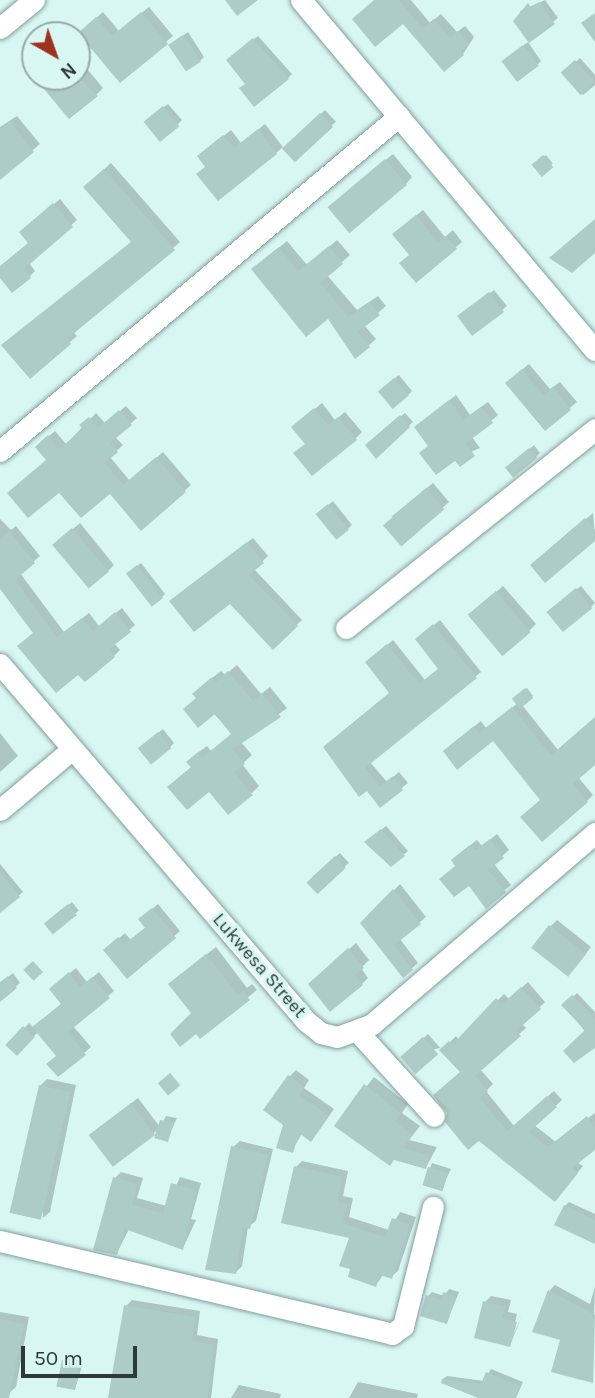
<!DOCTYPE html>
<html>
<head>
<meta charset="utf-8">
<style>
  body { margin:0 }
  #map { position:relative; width:595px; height:1398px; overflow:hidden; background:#d8f7f3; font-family:Karla,sans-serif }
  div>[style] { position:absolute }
  .shadow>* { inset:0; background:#0003; transform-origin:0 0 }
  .building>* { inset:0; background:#adcbc7; transform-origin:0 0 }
  .roads { filter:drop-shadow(0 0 2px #829f9b) drop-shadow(0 0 2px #829f9b) }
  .minor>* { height:21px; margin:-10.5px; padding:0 10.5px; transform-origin:10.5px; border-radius:10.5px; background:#fff }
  span { translate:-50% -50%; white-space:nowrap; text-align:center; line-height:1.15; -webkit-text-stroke:7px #d8f7f3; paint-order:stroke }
  .street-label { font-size:19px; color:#2e3a39 }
  .north { position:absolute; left:21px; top:21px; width:70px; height:70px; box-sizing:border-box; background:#d8f7f3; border:2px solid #94aba9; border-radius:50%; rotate:140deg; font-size:19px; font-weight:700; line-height:28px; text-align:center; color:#2e3a39 }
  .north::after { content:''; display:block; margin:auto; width:24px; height:32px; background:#9d331f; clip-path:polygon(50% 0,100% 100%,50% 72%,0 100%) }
  .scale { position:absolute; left:21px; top:1346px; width:116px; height:32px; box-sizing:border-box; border:4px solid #2e3a39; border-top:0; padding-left:9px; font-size:21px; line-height:24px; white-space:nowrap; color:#2e3a39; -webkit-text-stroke:5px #d8f7f3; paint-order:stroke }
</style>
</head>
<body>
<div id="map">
  <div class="shadow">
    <i style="clip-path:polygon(375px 0,411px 0,430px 23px,441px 14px,457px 32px,465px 26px,474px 37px,463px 54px)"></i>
    <i style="clip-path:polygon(545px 0,558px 18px,529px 41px,520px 11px)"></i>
    <i style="clip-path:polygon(149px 7px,173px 36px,120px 81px,87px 26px,103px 12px,119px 31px)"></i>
    <i style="clip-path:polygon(188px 32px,204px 57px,200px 61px,175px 41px)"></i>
    <i style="clip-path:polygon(258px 36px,292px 74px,288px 78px,247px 83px,232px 56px)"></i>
    <i style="clip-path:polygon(528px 42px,541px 61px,537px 65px,508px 58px)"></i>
    <i style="clip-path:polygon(77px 57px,103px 88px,96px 95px,36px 77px,77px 77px)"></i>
    <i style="clip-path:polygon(580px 58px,595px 75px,595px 85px,583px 95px,564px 73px)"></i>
    <i style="clip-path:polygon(168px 104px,182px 120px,178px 124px,150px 118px)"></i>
    <i style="left:325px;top:110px;width:16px;height:55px;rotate:47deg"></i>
    <i style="clip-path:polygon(17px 116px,40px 144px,0 178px,0 127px)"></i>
    <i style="clip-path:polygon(265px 124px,283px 147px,276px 153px,207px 166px,206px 150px,231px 130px,241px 143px)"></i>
    <i style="clip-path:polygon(393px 154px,412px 177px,406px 184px,336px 201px)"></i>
    <i style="left:546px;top:155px;width:11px;height:15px;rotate:52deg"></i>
    <i style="clip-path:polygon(111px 163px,180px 242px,73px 332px,77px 336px,30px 376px,133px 241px,92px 180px)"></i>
    <i style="clip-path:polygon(60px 199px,77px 220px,29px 263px,35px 271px,30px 276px,0 275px,0 267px,30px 242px,27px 227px)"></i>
    <i style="clip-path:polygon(423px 210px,445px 237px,453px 230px,462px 242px,455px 248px,411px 254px,401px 228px)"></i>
    <i style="clip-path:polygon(337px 240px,350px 255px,327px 275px,357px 310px,378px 296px,386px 306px,364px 325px,376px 339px,368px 346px,261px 262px,287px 241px,307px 265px)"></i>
    <i style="clip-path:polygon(494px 290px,507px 306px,473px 334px,464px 313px)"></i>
    <i style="clip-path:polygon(529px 364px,550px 389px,560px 382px,577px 402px,545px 429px,514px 376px)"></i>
    <i style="clip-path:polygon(399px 375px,412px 391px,408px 395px,384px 387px)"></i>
    <i style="clip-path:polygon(456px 395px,470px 415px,488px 402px,498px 415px,472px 437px,480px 448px,456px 458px,430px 445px,416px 427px)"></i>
    <i style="clip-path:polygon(322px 403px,335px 420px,345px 412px,362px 432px,355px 439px,307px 443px,300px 421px)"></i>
    <i style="clip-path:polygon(126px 406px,137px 418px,115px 437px,123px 445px,110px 457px,130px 481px,163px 452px,191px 485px,141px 528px,110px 492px,48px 460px,43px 441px,55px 431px,66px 444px,96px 413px,105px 423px)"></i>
    <i style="clip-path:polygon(405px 413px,413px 422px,376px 456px,371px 441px)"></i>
    <i style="clip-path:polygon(534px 445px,540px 453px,536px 457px,508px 468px)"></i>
    <i style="clip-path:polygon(433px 483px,449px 502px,442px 508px,391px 517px)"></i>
    <i style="clip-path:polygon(333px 501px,352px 525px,337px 538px,322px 510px)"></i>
    <i style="clip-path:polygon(593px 513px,595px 539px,539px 559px)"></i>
    <i style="clip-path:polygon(0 519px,11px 530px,16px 526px,40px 556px,20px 573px,64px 632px,89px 613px,99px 626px,122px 608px,135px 625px,114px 643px,120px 650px,114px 656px,35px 633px,0 586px)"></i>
    <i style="clip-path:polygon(80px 523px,114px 565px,108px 571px,61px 539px)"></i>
    <i style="clip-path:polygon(253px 538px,268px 556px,254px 569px,302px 620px,273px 648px,230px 601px,176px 596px)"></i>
    <i style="clip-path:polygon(141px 563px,165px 594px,162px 597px,132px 570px)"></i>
    <i style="clip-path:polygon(503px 586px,536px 624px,529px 631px,477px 609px)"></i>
    <i style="clip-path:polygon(581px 586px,595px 603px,591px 607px,553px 609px)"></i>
    <i style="clip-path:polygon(440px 620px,481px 672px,370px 762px,387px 782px,399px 772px,408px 783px,380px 805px,325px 747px,391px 692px,373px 657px,393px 640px,425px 680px,439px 668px,423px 634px)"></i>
    <i style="clip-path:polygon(237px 665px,261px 694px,270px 687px,287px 708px,241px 742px,252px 755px,242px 764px,259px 786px,252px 793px,193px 766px,196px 754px,207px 746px,211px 751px,233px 733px,198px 698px,202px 686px,221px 671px,225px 675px)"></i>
    <i style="clip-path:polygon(527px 688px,533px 696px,522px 705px,558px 750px,595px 718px,595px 763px,578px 777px,593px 795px,587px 801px,542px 799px,494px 739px,451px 745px,481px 721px,486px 728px,518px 703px,514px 699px)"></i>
    <i style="clip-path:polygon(163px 729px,174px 743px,170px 747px,144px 744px)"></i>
    <i style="clip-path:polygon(0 733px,18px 756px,0 772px)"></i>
    <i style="clip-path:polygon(386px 826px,408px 851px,391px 865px,367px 842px)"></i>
    <i style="clip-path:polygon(497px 834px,509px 850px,494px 864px,511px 885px,504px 891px,469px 883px,457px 865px,459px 854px,477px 840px,482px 846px)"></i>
    <i style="clip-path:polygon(340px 853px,349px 863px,344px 867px,312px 877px)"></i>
    <i style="clip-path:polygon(0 864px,23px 892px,0 911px)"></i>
    <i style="clip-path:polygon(400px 884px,426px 917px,400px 939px,418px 963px,411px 969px,362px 923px)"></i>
    <i style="left:72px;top:902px;width:11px;height:34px;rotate:52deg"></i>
    <i style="clip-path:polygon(158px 904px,180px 931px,127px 977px,111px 945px,125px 933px,131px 940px,146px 927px,146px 914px)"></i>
    <i style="clip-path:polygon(557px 920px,591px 947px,575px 968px,550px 927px)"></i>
    <i style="clip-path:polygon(356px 943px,369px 960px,361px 968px,368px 978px,362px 984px,317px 977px)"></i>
    <i style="clip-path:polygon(216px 947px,247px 988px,252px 984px,257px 990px,201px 1036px,179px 976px)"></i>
    <i style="clip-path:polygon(76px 968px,87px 982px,99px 972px,114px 991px,73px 1026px,91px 1047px,58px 1075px,57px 1056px,38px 1032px,22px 1050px,9px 1046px,29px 1023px,34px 1028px,62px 1003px,57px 983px)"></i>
    <i style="clip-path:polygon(13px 973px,20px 983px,0 1000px,0 984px)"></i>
    <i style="clip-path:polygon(528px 982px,545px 1002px,522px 1024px,526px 1028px,480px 1069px,493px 1084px,486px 1091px,514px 1126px,554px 1091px,562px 1100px,534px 1125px,556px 1142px,595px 1113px,595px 1147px,577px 1162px,583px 1166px,561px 1193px,479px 1139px,462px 1071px,440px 1048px,403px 1057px,428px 1034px,442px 1050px,456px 1036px,459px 1040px,504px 994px,509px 999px)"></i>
    <i style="clip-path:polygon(577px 993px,595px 1012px,595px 1044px,564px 1005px)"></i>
    <i style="clip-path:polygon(296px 1070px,309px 1080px,304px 1088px,334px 1109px,317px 1133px,302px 1133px,292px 1151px,286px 1124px,289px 1077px)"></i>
    <i style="clip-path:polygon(374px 1077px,408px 1104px,402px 1113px,420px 1126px,409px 1140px,437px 1147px,426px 1167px,336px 1125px)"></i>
    <i style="clip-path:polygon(47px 1079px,76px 1085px,50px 1212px,43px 1218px,40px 1086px)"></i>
    <i style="clip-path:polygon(138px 1098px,160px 1127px,166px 1116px,177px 1118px,167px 1140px,159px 1128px,153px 1134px,98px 1129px)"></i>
    <i style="clip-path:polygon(240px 1141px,273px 1149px,256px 1221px,248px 1227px,242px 1266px,236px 1272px,233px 1147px)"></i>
    <i style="clip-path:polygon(302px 1161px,348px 1171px,343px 1196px,353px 1198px,349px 1217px,389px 1230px,400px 1212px,416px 1217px,398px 1271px,391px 1277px,383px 1275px,376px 1285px,352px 1268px,351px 1237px,296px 1167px)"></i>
    <i style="clip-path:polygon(432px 1163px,451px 1169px,441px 1189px,424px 1183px)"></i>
    <i style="clip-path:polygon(121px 1172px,143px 1178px,137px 1198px,167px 1206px,180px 1177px,201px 1183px,191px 1219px,196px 1220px,183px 1248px,129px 1229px,117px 1253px,115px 1178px)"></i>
    <i style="clip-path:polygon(569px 1202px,595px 1214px,595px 1238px,565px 1206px)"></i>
    <i style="clip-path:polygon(555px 1285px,590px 1304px,595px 1286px,592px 1381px,562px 1339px,549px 1291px)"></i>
    <i style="clip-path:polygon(449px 1289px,459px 1292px,447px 1322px,428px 1296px,432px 1292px,444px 1296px)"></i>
    <i style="clip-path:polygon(491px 1296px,511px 1300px,508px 1312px,517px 1314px,511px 1340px,522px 1316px,510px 1345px,485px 1302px)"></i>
    <i style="clip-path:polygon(132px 1300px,200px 1311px,197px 1335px,218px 1339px,211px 1398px,110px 1398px,126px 1306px)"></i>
    <i style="clip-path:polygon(0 1312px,29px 1317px,16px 1387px,9px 1393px,0 1392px)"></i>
    <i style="clip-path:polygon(68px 1357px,84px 1360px,75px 1389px,64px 1361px)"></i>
    <i style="clip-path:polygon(491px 1369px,523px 1382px,516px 1398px,483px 1398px,443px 1379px,447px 1376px,484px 1381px)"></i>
    <i style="clip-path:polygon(358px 1382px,418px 1394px,417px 1398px,349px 1398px)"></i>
    <i style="clip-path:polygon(239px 1385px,281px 1394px,280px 1398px,231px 1398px)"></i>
  </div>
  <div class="building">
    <i style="clip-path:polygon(225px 0,258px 0,237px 16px)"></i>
    <i style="clip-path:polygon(374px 0,399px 0,422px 28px,434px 19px,450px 38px,458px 31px,469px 44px,461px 51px,464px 55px,444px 72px,403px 24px,375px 47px,352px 19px)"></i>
    <i style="clip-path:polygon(539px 2px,555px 24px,529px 43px,513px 21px,528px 3px,531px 8px)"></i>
    <i style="clip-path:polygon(141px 12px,168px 44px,120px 83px,78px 33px,96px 17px,112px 36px)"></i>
    <i style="clip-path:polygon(595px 13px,595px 42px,581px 23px)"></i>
    <i style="left:183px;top:35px;width:32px;height:18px;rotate:56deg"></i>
    <i style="clip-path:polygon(253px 38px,289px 79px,254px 107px,239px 88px,245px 84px,226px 60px)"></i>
    <i style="left:523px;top:45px;width:26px;height:27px;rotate:53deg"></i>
    <i style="left:575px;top:60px;width:30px;height:19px;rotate:49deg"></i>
    <i style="clip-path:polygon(34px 77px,78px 77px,98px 96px,69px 119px)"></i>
    <i style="left:163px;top:106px;width:26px;height:25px;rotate:51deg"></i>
    <i style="left:320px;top:113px;width:19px;height:52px;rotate:47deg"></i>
    <i style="clip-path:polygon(10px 121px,34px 152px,0 180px,0 129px)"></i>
    <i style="clip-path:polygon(258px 129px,277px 154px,218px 201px,196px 174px,205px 167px,197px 156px,223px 135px,234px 148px)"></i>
    <i style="left:543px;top:155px;width:16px;height:15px;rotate:50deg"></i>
    <i style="left:385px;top:159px;width:34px;height:75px;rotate:50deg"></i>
    <i style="clip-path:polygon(104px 169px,175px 250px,67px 339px,71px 344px,30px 379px,1px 345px,131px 242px,83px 187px)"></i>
    <i style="clip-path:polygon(53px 203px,73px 227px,24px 269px,31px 278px,12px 293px,0 278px,0 266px,28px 243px,19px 232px)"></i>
    <i style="clip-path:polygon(416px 215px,438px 242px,445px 236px,457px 249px,416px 283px,399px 263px,409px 255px,392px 234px)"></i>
    <i style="clip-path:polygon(595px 219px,595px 253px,572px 273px,549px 258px)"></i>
    <i style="clip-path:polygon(329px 246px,343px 264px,320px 283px,348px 317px,369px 302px,380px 315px,358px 332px,370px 347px,355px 359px,328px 319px,306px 337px,251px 269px,279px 247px,298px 271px)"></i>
    <i style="left:489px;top:292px;width:25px;height:40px;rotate:53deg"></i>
    <i style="clip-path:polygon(522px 369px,543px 395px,553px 387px,571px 410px,545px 431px,505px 383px)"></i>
    <i style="left:394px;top:378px;width:23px;height:21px;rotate:50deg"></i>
    <i style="clip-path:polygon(449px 400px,463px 420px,481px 407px,493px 423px,466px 443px,475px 456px,460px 467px,455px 461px,436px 475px,419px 453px,428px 446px,414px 427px)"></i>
    <i style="clip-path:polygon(314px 408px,328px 425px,338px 417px,357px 440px,312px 476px,293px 453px,305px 444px,291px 427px)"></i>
    <i style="clip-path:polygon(119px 410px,132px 425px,110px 443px,118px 452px,105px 463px,123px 485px,156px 457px,186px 492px,141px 531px,110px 494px,81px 518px,59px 493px,28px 518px,7px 493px,46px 460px,35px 447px,48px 435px,59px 449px,83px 429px,79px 425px,89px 417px,98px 428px)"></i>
    <i style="clip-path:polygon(400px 415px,410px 427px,376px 459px,365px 445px)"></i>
    <i style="left:529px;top:448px;width:13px;height:31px;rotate:51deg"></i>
    <i style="left:426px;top:488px;width:28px;height:57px;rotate:49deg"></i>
    <i style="left:328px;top:504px;width:33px;height:16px;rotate:51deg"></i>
    <i style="clip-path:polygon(585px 518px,595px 530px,595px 541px,545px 583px,530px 565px)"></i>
    <i style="left:72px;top:528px;width:57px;height:26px;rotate:50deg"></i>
    <i style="clip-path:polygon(9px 531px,35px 563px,15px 580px,57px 637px,82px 618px,93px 631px,115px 612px,131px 632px,109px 649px,115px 657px,85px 682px,78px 675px,56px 693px,17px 646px,33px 633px,0 589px,0 538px)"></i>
    <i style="clip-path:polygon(247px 542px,264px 563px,249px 575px,298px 626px,273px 650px,230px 604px,194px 632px,169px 601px)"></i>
    <i style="left:137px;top:565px;width:42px;height:14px;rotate:52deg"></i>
    <i style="left:576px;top:588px;width:26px;height:38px;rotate:51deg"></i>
    <i style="left:496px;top:591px;width:54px;height:37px;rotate:50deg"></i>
    <i style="clip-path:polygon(433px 624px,477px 678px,365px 768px,380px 786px,393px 776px,403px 790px,380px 808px,367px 791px,359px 797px,323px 747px,389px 693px,365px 662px,387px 644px,419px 684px,438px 669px,415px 639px)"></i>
    <i style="clip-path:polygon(228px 671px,253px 701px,262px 693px,281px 717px,233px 749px,245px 764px,234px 772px,253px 795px,228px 815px,209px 792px,187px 810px,167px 787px,191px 767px,186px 762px,198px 752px,202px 758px,231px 734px,215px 714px,198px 728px,183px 709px,196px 698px,192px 694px,212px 677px,216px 682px)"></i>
    <i style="left:525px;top:688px;width:13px;height:17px;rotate:51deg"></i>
    <i style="clip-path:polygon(512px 707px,551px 755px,595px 717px,595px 765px,573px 784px,588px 802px,542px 842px,520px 817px,540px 800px,493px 741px,457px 770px,443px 751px,474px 726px,479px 733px)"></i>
    <i style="left:158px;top:732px;width:21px;height:26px;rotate:51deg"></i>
    <i style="clip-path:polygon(381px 829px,405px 856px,391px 867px,364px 842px)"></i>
    <i style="clip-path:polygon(490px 839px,504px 858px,488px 870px,506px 892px,486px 909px,469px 886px,454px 897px,439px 879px,455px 866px,451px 860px,470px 845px,475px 850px)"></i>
    <i style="left:335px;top:856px;width:16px;height:39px;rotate:47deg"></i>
    <i style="clip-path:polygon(0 871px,20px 897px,0 913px)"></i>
    <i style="clip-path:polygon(393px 889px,421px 924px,394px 945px,413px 970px,403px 978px,360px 923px)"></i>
    <i style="left:68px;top:904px;width:14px;height:31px;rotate:51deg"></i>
    <i style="clip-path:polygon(152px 908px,176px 938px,127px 979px,103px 950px,118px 937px,124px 944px,145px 928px,138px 919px)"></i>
    <i style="left:549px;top:925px;width:47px;height:29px;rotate:38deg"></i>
    <i style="clip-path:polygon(348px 948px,364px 968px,355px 975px,363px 985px,330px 1012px,308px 984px)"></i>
    <i style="clip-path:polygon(206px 954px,238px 995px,243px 991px,250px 1000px,200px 1039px,196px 1034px,180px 1047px,170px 1034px,191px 1013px,168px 984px)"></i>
    <i style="left:33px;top:961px;width:15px;height:13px;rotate:48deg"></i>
    <i style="clip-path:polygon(69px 972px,80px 987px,92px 977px,110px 998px,68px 1032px,86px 1055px,58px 1077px,46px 1064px,56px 1056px,32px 1027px,61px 1004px,49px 989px)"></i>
    <i style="clip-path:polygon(8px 976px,17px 988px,0 1002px,0 982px)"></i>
    <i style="clip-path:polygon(521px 987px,541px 1009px,516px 1031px,521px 1036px,475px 1076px,488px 1091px,480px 1098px,507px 1131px,547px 1096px,557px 1107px,529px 1132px,548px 1147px,587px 1116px,595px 1127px,595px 1150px,572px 1168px,578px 1173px,555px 1202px,479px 1141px,468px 1150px,445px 1122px,447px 1113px,433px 1095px,460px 1072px,439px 1050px,449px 1041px,452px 1045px,496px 998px,502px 1004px)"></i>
    <i style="clip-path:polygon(572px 995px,595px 1019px,595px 1048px,574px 1063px,563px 1051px,585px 1030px,561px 1005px)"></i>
    <i style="left:23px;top:1026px;width:16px;height:26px;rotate:43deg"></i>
    <i style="left:423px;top:1037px;width:23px;height:30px;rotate:49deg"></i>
    <i style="left:170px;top:1073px;width:16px;height:16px;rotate:50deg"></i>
    <i style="clip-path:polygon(288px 1075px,304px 1087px,299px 1095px,329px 1116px,311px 1142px,299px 1133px,293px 1153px,276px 1148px,283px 1125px,263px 1110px)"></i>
    <i style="clip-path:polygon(364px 1084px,401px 1113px,395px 1122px,413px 1135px,403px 1148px,430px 1155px,426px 1169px,394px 1160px,390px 1166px,334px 1126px)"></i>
    <i style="left:39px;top:1085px;width:32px;height:131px;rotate:13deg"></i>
    <i style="left:131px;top:1103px;width:40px;height:53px;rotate:53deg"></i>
    <i style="clip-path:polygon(160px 1120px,174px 1122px,168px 1142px,154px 1138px)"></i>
    <i style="clip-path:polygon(231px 1146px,268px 1155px,250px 1229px,243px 1228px,236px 1274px,205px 1270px)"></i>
    <i style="clip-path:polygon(294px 1166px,343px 1177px,337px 1202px,348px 1204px,343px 1223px,385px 1237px,392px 1218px,410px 1224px,392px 1279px,380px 1275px,376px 1287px,348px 1277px,350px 1269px,339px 1266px,349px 1238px,281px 1223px)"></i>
    <i style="left:428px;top:1167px;width:21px;height:19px;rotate:17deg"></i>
    <i style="clip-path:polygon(113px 1177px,137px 1184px,132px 1205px,163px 1213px,171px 1183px,196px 1190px,183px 1250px,125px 1229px,117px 1255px,93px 1250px)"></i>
    <i style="clip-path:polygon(564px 1205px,595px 1220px,595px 1244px,554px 1225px)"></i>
    <i style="clip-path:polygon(548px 1290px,595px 1315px,593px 1383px,551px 1372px,560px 1340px,532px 1332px)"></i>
    <i style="clip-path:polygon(443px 1292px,456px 1296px,447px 1324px,420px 1316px,426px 1295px,441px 1300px)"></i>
    <i style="clip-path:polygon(483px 1301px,505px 1307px,502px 1318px,517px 1322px,510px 1347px,474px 1338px)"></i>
    <i style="clip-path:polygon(124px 1305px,195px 1317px,192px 1340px,213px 1345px,208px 1398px,108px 1398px)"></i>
    <i style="clip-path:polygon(0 1319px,24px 1324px,9px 1398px,0 1398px)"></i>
    <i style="left:62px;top:1360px;width:19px;height:27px;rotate:12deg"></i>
    <i style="clip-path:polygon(486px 1372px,520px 1386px,515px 1398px,478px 1398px,441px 1383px,442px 1379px,481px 1384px)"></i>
  </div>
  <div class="roads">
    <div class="minor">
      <i style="left:301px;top:0;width:457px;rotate:50deg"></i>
      <i style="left:0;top:28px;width:44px;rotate:-39.5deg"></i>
      <i style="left:0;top:451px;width:521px;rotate:-40.02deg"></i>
      <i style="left:346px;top:628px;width:319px;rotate:-38.6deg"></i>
      <i style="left:0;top:664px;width:470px;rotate:49.4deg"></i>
      <i style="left:306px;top:1021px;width:19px;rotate:39deg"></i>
      <i style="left:321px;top:1033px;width:16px;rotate:14deg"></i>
      <i style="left:337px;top:1037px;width:37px;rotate:-20deg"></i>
      <i style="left:372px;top:1024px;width:294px;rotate:-40.6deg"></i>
      <i style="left:0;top:810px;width:93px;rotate:-40.2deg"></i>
      <i style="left:358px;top:1032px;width:113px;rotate:47.9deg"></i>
      <i style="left:0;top:1241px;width:403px;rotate:13.3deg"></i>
      <i style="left:392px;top:1334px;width:14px;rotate:-36deg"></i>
      <i style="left:403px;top:1326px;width:123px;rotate:-75.9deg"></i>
    </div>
  </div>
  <div class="street-label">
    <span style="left:259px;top:966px;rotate:49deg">Lukwesa Street</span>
  </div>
  <div class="north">N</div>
  <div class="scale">50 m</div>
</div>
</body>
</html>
